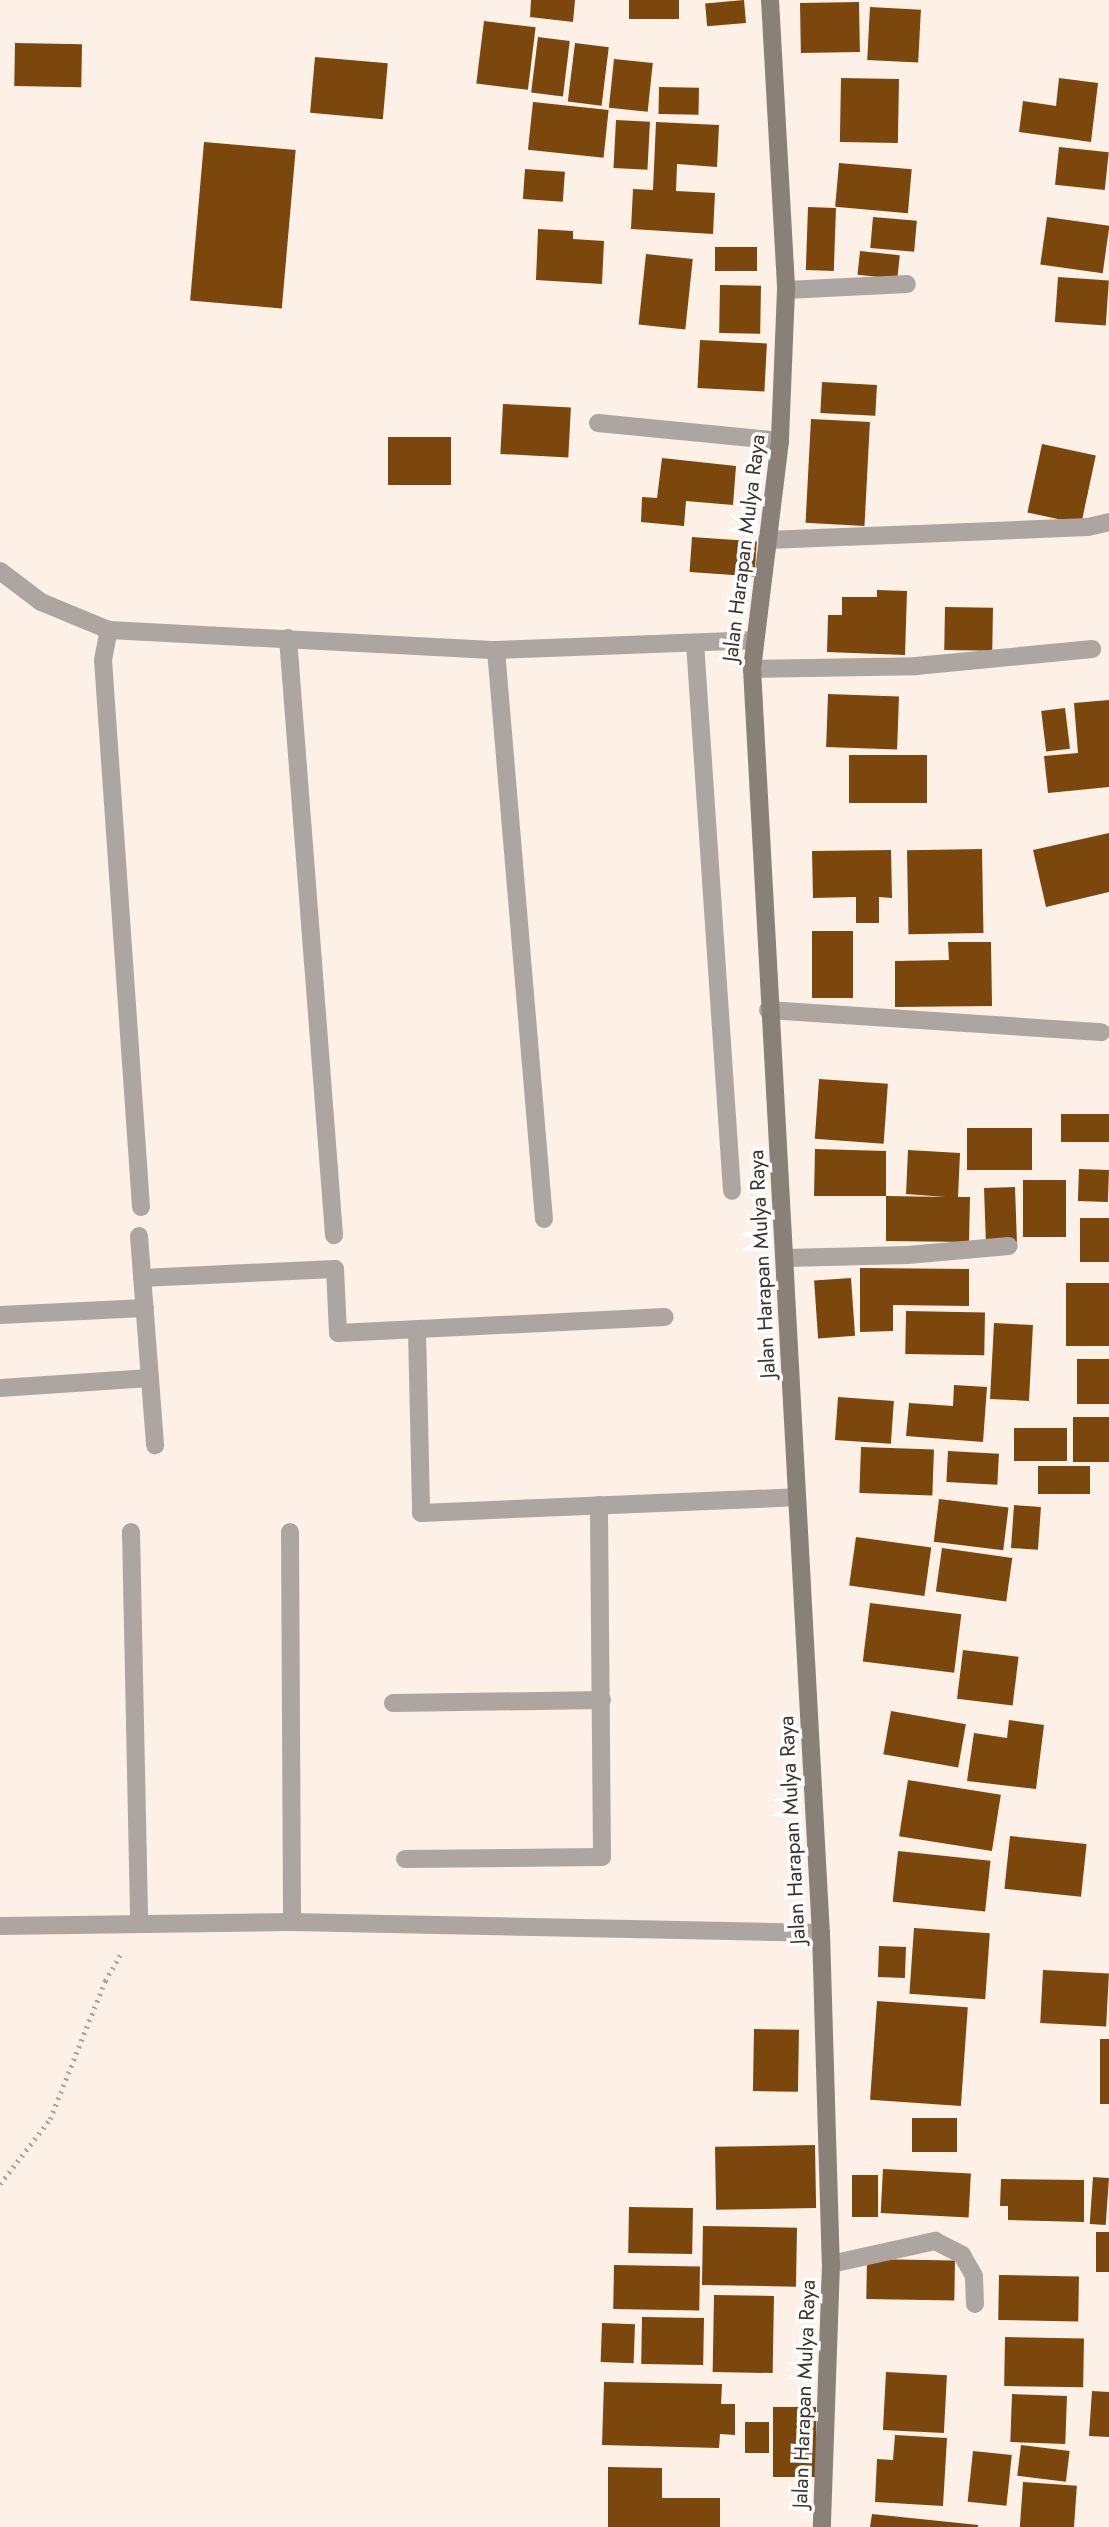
<!DOCTYPE html>
<html>
<head>
<meta charset="utf-8">
<style>
  body { margin:0 }
  #map { position:relative; width:1109px; height:2527px; overflow:hidden; background:#fdf0e6; font-family:Jost,sans-serif }
  div>[style] { position:absolute }
  .building>* { inset:0; background:#7b470c; transform-origin:0 0 }
  .path>* { height:4.5px; margin-top:-2.25px; transform-origin:0; background:repeating-linear-gradient(90deg,#aca29a 0 2px,transparent 0 7px) }
  .street>* { height:18px; margin:-9px; padding:0 9px; transform-origin:9px; border-radius:9px; background:#aca5a0 }
  .secondary>* { height:18px; margin:-9px; padding:0 9px; transform-origin:9px; border-radius:9px; background:#898078 }
  span { translate:-50% -50%; white-space:nowrap; text-align:center; line-height:1.15; -webkit-text-stroke:7px #fff; paint-order:stroke }
  .street-label { font-size:21px; color:#39332e }
</style>
</head>
<body>
<div id="map">
  <div class="building">
    <i style="clip-path:polygon(531px 0,575px 0,573px 22px,530px 17px)"></i>
    <i style="left:629px;top:0;width:50px;height:19px"></i>
    <i style="left:744px;top:0;width:23px;height:39px;rotate:85deg"></i>
    <i style="left:859px;top:2px;width:50px;height:59px;rotate:89deg"></i>
    <i style="left:870px;top:7px;width:51px;height:53px;rotate:3deg"></i>
    <i style="left:484px;top:21px;width:52px;height:63px;rotate:7deg"></i>
    <i style="left:538px;top:37px;width:32px;height:56px;rotate:7deg"></i>
    <i style="left:15px;top:43px;width:67px;height:43px;rotate:1deg"></i>
    <i style="left:575px;top:43px;width:34px;height:59px;rotate:7deg"></i>
    <i style="left:315px;top:57px;width:73px;height:56px;rotate:5deg"></i>
    <i style="left:614px;top:59px;width:39px;height:49px;rotate:6deg"></i>
    <i style="left:841px;top:78px;width:58px;height:64px;rotate:1deg"></i>
    <i style="clip-path:polygon(1059px 78px,1098px 83px,1091px 142px,1019px 132px,1023px 101px,1056px 106px)"></i>
    <i style="left:659px;top:87px;width:40px;height:27px;rotate:1deg"></i>
    <i style="left:533px;top:102px;width:76px;height:48px;rotate:6deg"></i>
    <i style="left:616px;top:120px;width:34px;height:48px;rotate:3deg"></i>
    <i style="clip-path:polygon(656px 122px,719px 125px,717px 167px,677px 164px,676px 191px,715px 193px,713px 234px,631px 229px,633px 189px,653px 190px)"></i>
    <i style="left:204px;top:142px;width:92px;height:159px;rotate:5deg"></i>
    <i style="left:1059px;top:147px;width:50px;height:38px;rotate:6deg"></i>
    <i style="left:839px;top:163px;width:73px;height:44px;rotate:5deg"></i>
    <i style="left:525px;top:169px;width:40px;height:30px;rotate:4deg"></i>
    <i style="left:808px;top:207px;width:28px;height:63px;rotate:2deg"></i>
    <i style="left:873px;top:217px;width:44px;height:31px;rotate:5deg"></i>
    <i style="left:1047px;top:217px;width:63px;height:48px;rotate:8deg"></i>
    <i style="clip-path:polygon(538px 229px,573px 231px,573px 239px,604px 241px,602px 284px,536px 280px)"></i>
    <i style="left:715px;top:247px;width:42px;height:24px"></i>
    <i style="left:860px;top:251px;width:40px;height:24px;rotate:6deg"></i>
    <i style="left:646px;top:254px;width:47px;height:71px;rotate:6deg"></i>
    <i style="left:1058px;top:277px;width:51px;height:45px;rotate:4deg"></i>
    <i style="left:720px;top:285px;width:41px;height:48px;rotate:1deg"></i>
    <i style="left:700px;top:340px;width:67px;height:48px;rotate:3deg"></i>
    <i style="left:822px;top:382px;width:55px;height:31px;rotate:3deg"></i>
    <i style="left:503px;top:404px;width:68px;height:50px;rotate:3deg"></i>
    <i style="left:811px;top:419px;width:59px;height:104px;rotate:3deg"></i>
    <i style="left:388px;top:437px;width:63px;height:48px"></i>
    <i style="left:1042px;top:444px;width:55px;height:70px;rotate:12deg"></i>
    <i style="clip-path:polygon(662px 458px,736px 466px,733px 505px,686px 501px,684px 526px,641px 522px,642px 497px,657px 498px)"></i>
    <i style="left:692px;top:537px;width:65px;height:35px;rotate:4deg"></i>
    <i style="clip-path:polygon(877px 590px,907px 591px,905px 655px,827px 652px,828px 615px,842px 615px,842px 597px,877px 597px)"></i>
    <i style="left:945px;top:607px;width:48px;height:43px;rotate:1deg"></i>
    <i style="left:828px;top:694px;width:71px;height:53px;rotate:2deg"></i>
    <i style="clip-path:polygon(1109px 700px,1109px 787px,1048px 793px,1044px 756px,1078px 753px,1074px 703px)"></i>
    <i style="left:1065px;top:708px;width:41px;height:24px;rotate:83deg"></i>
    <i style="left:849px;top:755px;width:78px;height:48px"></i>
    <i style="clip-path:polygon(1109px 833px,1109px 892px,1046px 907px,1033px 850px)"></i>
    <i style="left:982px;top:849px;width:84px;height:75px;rotate:89deg"></i>
    <i style="clip-path:polygon(891px 850px,892px 898px,879px 897px,879px 923px,856px 923px,856px 897px,813px 898px,812px 851px)"></i>
    <i style="left:812px;top:931px;width:41px;height:67px"></i>
    <i style="clip-path:polygon(948px 942px,991px 942px,992px 1006px,895px 1007px,895px 961px,949px 960px)"></i>
    <i style="left:819px;top:1079px;width:69px;height:60px;rotate:4deg"></i>
    <i style="left:1109px;top:1114px;width:28px;height:48px;rotate:90deg"></i>
    <i style="left:1032px;top:1128px;width:42px;height:65px;rotate:90deg"></i>
    <i style="clip-path:polygon(815px 1149px,886px 1151px,886px 1196px,946px 1197px,906px 1194px,908px 1150px,960px 1153px,958px 1197px,970px 1197px,969px 1242px,886px 1241px,886px 1196px,814px 1196px)"></i>
    <i style="left:1079px;top:1169px;width:30px;height:32px;rotate:2deg"></i>
    <i style="left:1023px;top:1180px;width:43px;height:57px"></i>
    <i style="left:1015px;top:1187px;width:58px;height:31px;rotate:88deg"></i>
    <i style="left:1080px;top:1218px;width:29px;height:44px"></i>
    <i style="clip-path:polygon(860px 1268px,969px 1269px,969px 1306px,893px 1305px,893px 1331px,860px 1332px)"></i>
    <i style="left:851px;top:1278px;width:58px;height:37px;rotate:86deg"></i>
    <i style="left:1109px;top:1283px;width:63px;height:43px;rotate:90deg"></i>
    <i style="left:906px;top:1311px;width:79px;height:43px;rotate:1deg"></i>
    <i style="left:994px;top:1323px;width:39px;height:76px;rotate:3deg"></i>
    <i style="left:1109px;top:1359px;width:45px;height:32px;rotate:90deg"></i>
    <i style="clip-path:polygon(954px 1385px,987px 1387px,983px 1442px,906px 1436px,909px 1403px,953px 1406px)"></i>
    <i style="left:838px;top:1397px;width:56px;height:43px;rotate:4deg"></i>
    <i style="left:1073px;top:1417px;width:36px;height:45px"></i>
    <i style="left:1014px;top:1428px;width:53px;height:33px"></i>
    <i style="left:861px;top:1447px;width:73px;height:46px;rotate:2deg"></i>
    <i style="left:948px;top:1451px;width:51px;height:31px;rotate:3deg"></i>
    <i style="left:1090px;top:1466px;width:28px;height:52px;rotate:90deg"></i>
    <i style="left:939px;top:1499px;width:70px;height:43px;rotate:7deg"></i>
    <i style="left:1014px;top:1505px;width:27px;height:43px;rotate:4deg"></i>
    <i style="left:856px;top:1537px;width:76px;height:49px;rotate:8deg"></i>
    <i style="left:942px;top:1548px;width:71px;height:44px;rotate:8deg"></i>
    <i style="left:870px;top:1603px;width:92px;height:59px;rotate:7deg"></i>
    <i style="left:963px;top:1650px;width:56px;height:49px;rotate:7deg"></i>
    <i style="left:891px;top:1711px;width:76px;height:44px;rotate:10deg"></i>
    <i style="clip-path:polygon(1009px 1720px,1044px 1725px,1036px 1789px,967px 1781px,974px 1733px,1007px 1738px)"></i>
    <i style="left:908px;top:1780px;width:94px;height:57px;rotate:9deg"></i>
    <i style="left:1010px;top:1836px;width:77px;height:53px;rotate:6deg"></i>
    <i style="left:898px;top:1851px;width:93px;height:51px;rotate:6deg"></i>
    <i style="left:914px;top:1928px;width:76px;height:66px;rotate:4deg"></i>
    <i style="left:879px;top:1946px;width:27px;height:31px;rotate:2deg"></i>
    <i style="left:1043px;top:1970px;width:66px;height:53px;rotate:3deg"></i>
    <i style="left:877px;top:2001px;width:91px;height:99px;rotate:4deg"></i>
    <i style="left:754px;top:2029px;width:45px;height:62px;rotate:1deg"></i>
    <i style="left:1100px;top:2039px;width:9px;height:65px"></i>
    <i style="left:912px;top:2118px;width:45px;height:34px"></i>
    <i style="left:815px;top:2145px;width:63px;height:100px;rotate:89deg"></i>
    <i style="left:883px;top:2169px;width:88px;height:44px;rotate:3deg"></i>
    <i style="left:852px;top:2175px;width:26px;height:42px"></i>
    <i style="left:1093px;top:2177px;width:16px;height:47px;rotate:4deg"></i>
    <i style="clip-path:polygon(1001px 2179px,1084px 2180px,1084px 2222px,1008px 2220px,1008px 2206px,1000px 2206px)"></i>
    <i style="left:629px;top:2207px;width:64px;height:46px;rotate:1deg"></i>
    <i style="left:703px;top:2226px;width:94px;height:59px;rotate:1deg"></i>
    <i style="left:1096px;top:2232px;width:13px;height:40px"></i>
    <i style="left:867px;top:2259px;width:88px;height:40px;rotate:1deg"></i>
    <i style="left:614px;top:2265px;width:86px;height:44px;rotate:1deg"></i>
    <i style="left:999px;top:2275px;width:80px;height:45px;rotate:1deg"></i>
    <i style="left:714px;top:2295px;width:60px;height:77px;rotate:1deg"></i>
    <i style="left:642px;top:2317px;width:62px;height:47px;rotate:1deg"></i>
    <i style="left:602px;top:2323px;width:33px;height:39px;rotate:2deg"></i>
    <i style="left:1005px;top:2337px;width:79px;height:49px;rotate:1deg"></i>
    <i style="left:886px;top:2372px;width:61px;height:58px;rotate:3deg"></i>
    <i style="clip-path:polygon(604px 2382px,722px 2384px,721px 2404px,735px 2404px,735px 2435px,720px 2434px,719px 2448px,602px 2445px)"></i>
    <i style="clip-path:polygon(1092px 2391px,1109px 2392px,1109px 2437px,1089px 2436px)"></i>
    <i style="left:1012px;top:2394px;width:55px;height:48px;rotate:2deg"></i>
    <i style="left:773px;top:2407px;width:43px;height:70px"></i>
    <i style="left:745px;top:2422px;width:24px;height:31px"></i>
    <i style="clip-path:polygon(895px 2435px,947px 2438px,943px 2506px,875px 2502px,877px 2459px,893px 2460px)"></i>
    <i style="left:1021px;top:2445px;width:49px;height:31px;rotate:7deg"></i>
    <i style="left:973px;top:2451px;width:39px;height:51px;rotate:6deg"></i>
    <i style="clip-path:polygon(608px 2467px,662px 2468px,662px 2498px,720px 2498px,720px 2527px,608px 2527px)"></i>
    <i style="left:1023px;top:2482px;width:54px;height:45px;rotate:4deg"></i>
    <i style="clip-path:polygon(872px 2514px,978px 2525px,978px 2527px,870px 2527px)"></i>
  </div>
  <div class="path">
    <i style="left:0;top:2184px;width:82px;rotate:-52.4deg"></i>
    <i style="left:50px;top:2119px;width:149px;rotate:-68.3deg"></i>
    <i style="left:105px;top:1981px;width:30px;rotate:-60deg"></i>
  </div>
  <div class="street">
    <i style="left:786px;top:290px;width:121px;rotate:-2.8deg"></i>
    <i style="left:598px;top:423px;width:183px;rotate:5.6deg"></i>
    <i style="left:767px;top:540px;width:321px;rotate:-2.3deg"></i>
    <i style="left:1088px;top:527px;width:22px;rotate:-13deg"></i>
    <i style="left:0;top:571px;width:51px;rotate:37.1deg"></i>
    <i style="left:41px;top:602px;width:74px;rotate:22.4deg"></i>
    <i style="left:288px;top:638px;width:599px;rotate:85.59deg"></i>
    <i style="left:695px;top:643px;width:549px;rotate:86.14deg"></i>
    <i style="left:496px;top:650px;width:571px;rotate:85.18deg"></i>
    <i style="left:752px;top:669px;width:164px;rotate:-1deg"></i>
    <i style="left:916px;top:666px;width:177px;rotate:-5.5deg"></i>
    <i style="left:768px;top:1010px;width:334px;rotate:3.8deg"></i>
    <i style="left:141px;top:1207px;width:548px;rotate:-93.97deg"></i>
    <i style="left:103px;top:660px;width:31px;rotate:-79deg"></i>
    <i style="left:109px;top:630px;width:388px;rotate:3deg"></i>
    <i style="left:496px;top:650px;width:257px;rotate:-2.2deg"></i>
    <i style="left:139px;top:1236px;width:210px;rotate:85.6deg"></i>
    <i style="left:786px;top:1258px;width:122px;rotate:-1.4deg"></i>
    <i style="left:908px;top:1255px;width:101px;rotate:-5.1deg"></i>
    <i style="left:142px;top:1278px;width:193px;rotate:-2.7deg"></i>
    <i style="left:335px;top:1269px;width:64px;rotate:87.3deg"></i>
    <i style="left:338px;top:1333px;width:327px;rotate:-2.8deg"></i>
    <i style="left:0;top:1315px;width:145px;rotate:-2.8deg"></i>
    <i style="left:417px;top:1330px;width:183px;rotate:88.7deg"></i>
    <i style="left:421px;top:1513px;width:374px;rotate:-2.4deg"></i>
    <i style="left:0;top:1388px;width:150px;rotate:-3.8deg"></i>
    <i style="left:131px;top:1532px;width:392px;rotate:88.8deg"></i>
    <i style="left:290px;top:1532px;width:390px;rotate:89.7deg"></i>
    <i style="left:393px;top:1703px;width:209px;rotate:-0.8deg"></i>
    <i style="left:405px;top:1859px;width:197px;rotate:-0.6deg"></i>
    <i style="left:602px;top:1857px;width:352px;rotate:-90.5deg"></i>
    <i style="left:0;top:1926px;width:292px;rotate:-0.8deg"></i>
    <i style="left:292px;top:1922px;width:529px;rotate:1.19deg"></i>
    <i style="left:831px;top:2264px;width:107px;rotate:-12.5deg"></i>
    <i style="left:935px;top:2241px;width:30px;rotate:27deg"></i>
    <i style="left:962px;top:2255px;width:24px;rotate:60deg"></i>
    <i style="left:974px;top:2276px;width:28px;rotate:88deg"></i>
  </div>
  <div class="secondary">
    <i style="left:770px;top:0;width:290px;rotate:86.8deg"></i>
    <i style="left:786px;top:290px;width:151px;rotate:92.3deg"></i>
    <i style="left:780px;top:441px;width:230px;rotate:97deg"></i>
    <i style="left:752px;top:669px;width:1266px;rotate:86.88deg"></i>
    <i style="left:821px;top:1933px;width:331px;rotate:88.3deg"></i>
    <i style="left:831px;top:2264px;width:263px;rotate:92deg"></i>
  </div>
  <div class="street-label">
    <span style="left:744px;top:548px;rotate:-83deg">Jalan Harapan Mulya Raya</span>
    <span style="left:762px;top:1264px;rotate:-93deg">Jalan Harapan Mulya Raya</span>
    <span style="left:792px;top:1830px;rotate:-93deg">Jalan Harapan Mulya Raya</span>
    <span style="left:804px;top:2394px;rotate:-88deg">Jalan Harapan Mulya Raya</span>
  </div>
</div>
</body>
</html>
